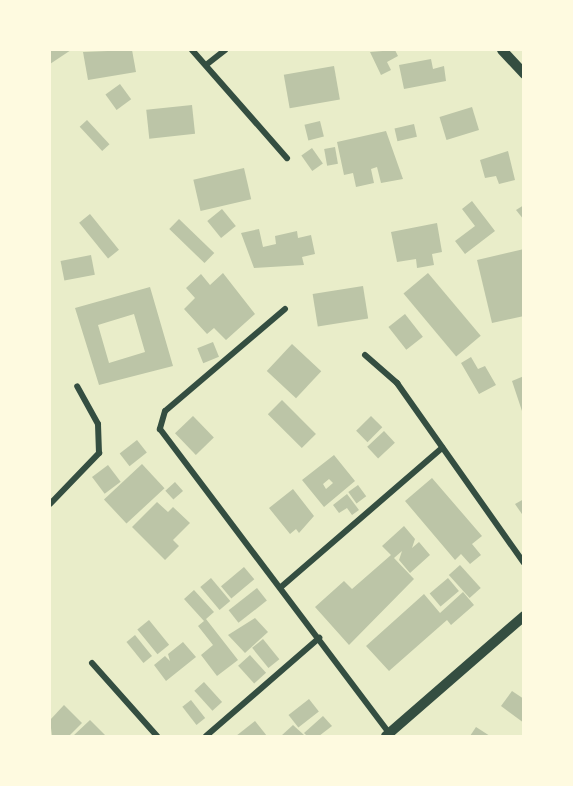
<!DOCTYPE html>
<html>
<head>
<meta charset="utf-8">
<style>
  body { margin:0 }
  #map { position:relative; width:573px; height:786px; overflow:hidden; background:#e9edc9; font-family:Barlow,sans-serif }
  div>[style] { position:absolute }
  .building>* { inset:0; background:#bcc5a7; transform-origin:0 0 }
  .minor>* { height:6px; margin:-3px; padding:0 3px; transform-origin:3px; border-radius:3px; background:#344e41 }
  .tertiary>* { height:10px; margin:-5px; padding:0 5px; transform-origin:5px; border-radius:5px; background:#344e41 }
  span { translate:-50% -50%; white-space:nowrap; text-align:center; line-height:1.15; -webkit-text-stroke:4.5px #fefae0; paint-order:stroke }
  .frame { position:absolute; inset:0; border:51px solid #fefae0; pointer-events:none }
</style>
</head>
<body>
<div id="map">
  <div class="building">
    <i style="clip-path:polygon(50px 50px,71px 50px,50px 64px)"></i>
    <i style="clip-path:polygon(132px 50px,136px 72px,88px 80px,83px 52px)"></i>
    <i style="clip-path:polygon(395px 50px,398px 56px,387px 62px,391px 70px,381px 75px,370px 52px)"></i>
    <i style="clip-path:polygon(431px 59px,433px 69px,444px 66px,446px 81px,404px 89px,399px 65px)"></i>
    <i style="left:334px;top:66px;width:34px;height:51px;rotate:80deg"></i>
    <i style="left:120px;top:84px;width:19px;height:18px;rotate:54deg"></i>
    <i style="left:192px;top:105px;width:29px;height:46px;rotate:84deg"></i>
    <i style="left:472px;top:107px;width:24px;height:34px;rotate:73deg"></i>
    <i style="left:87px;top:120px;width:33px;height:10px;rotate:47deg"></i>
    <i style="left:320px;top:121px;width:16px;height:16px;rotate:76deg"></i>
    <i style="left:414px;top:124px;width:13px;height:20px;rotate:77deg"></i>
    <i style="clip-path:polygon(386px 131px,403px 179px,381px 183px,377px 167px,371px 169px,374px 183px,356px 187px,353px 173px,344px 175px,337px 142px)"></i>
    <i style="left:335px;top:147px;width:17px;height:11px;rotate:80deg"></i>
    <i style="left:312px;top:148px;width:19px;height:13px;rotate:55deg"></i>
    <i style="clip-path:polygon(508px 151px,515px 180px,499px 184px,496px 176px,485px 178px,480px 160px)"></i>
    <i style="left:244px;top:168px;width:32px;height:52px;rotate:77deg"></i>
    <i style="clip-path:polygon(472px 201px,495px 231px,465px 254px,455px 241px,475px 226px,462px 209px)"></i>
    <i style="clip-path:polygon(524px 205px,524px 220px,516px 210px)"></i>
    <i style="left:222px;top:209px;width:22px;height:19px;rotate:51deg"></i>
    <i style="left:90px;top:214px;width:46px;height:14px;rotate:51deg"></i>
    <i style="left:179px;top:219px;width:49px;height:14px;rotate:44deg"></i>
    <i style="clip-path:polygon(437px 223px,442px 252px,432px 254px,434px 265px,417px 268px,416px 259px,397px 262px,391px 232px)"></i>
    <i style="clip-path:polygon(259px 229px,263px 247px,276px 244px,275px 236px,297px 231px,298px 238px,311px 235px,315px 254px,302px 257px,304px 265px,254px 268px,241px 233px)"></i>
    <i style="clip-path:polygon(524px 249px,524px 316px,492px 323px,477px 260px)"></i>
    <i style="left:91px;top:255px;width:20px;height:31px;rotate:79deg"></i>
    <i style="clip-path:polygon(223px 273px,255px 314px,226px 340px,214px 328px,207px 334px,184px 309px,195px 298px,186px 288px,201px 274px,210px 285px)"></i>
    <i style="left:428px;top:273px;width:82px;height:32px;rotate:50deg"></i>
    <i style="left:363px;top:286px;width:33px;height:51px;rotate:81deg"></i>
    <i style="clip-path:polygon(evenodd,150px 287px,173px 366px,99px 385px,75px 308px,150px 287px,134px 314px,145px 352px,109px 363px,98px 325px,134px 314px)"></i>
    <i style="left:405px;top:314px;width:29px;height:21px;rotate:52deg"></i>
    <i style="left:213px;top:342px;width:16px;height:17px;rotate:68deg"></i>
    <i style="left:292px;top:344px;width:40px;height:37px;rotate:43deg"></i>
    <i style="clip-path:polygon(471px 357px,478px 369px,485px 366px,496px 385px,479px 394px,461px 363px)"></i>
    <i style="clip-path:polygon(524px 376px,524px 414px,523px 414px,512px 381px)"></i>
    <i style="left:282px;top:400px;width:48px;height:20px;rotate:45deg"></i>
    <i style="left:193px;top:416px;width:30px;height:25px;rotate:46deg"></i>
    <i style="left:371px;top:416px;width:16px;height:21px;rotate:45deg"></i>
    <i style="left:384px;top:431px;width:16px;height:23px;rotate:47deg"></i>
    <i style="left:137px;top:440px;width:16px;height:22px;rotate:52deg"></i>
    <i style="clip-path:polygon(evenodd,334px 455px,355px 481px,324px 507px,302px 480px,334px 455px,329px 479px,333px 483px,326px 489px,323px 484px,329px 479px)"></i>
    <i style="left:142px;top:464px;width:33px;height:52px;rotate:47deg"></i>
    <i style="left:108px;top:465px;width:21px;height:20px;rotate:53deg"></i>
    <i style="clip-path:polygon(432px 478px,482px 536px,472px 544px,481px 555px,470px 564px,461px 554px,455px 560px,405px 501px)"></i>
    <i style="left:175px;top:482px;width:12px;height:13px;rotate:48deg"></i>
    <i style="left:358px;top:485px;width:14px;height:12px;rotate:54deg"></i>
    <i style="clip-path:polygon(293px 489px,314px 516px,299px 533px,296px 529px,290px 534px,269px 508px)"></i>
    <i style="clip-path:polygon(347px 494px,359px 510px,352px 515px,347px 508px,339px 513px,333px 505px)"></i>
    <i style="clip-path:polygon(524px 499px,524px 517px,515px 504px)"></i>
    <i style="clip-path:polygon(157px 502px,168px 512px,173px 507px,190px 523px,173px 540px,179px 546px,165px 560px,132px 527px)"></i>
    <i style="clip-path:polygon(404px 526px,415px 539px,412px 548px,419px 542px,430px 555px,410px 573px,399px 560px,402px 551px,394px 558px,414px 579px,349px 645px,315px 607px,344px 581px,352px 589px,391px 555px,382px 546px)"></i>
    <i style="left:460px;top:565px;width:31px;height:15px;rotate:48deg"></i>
    <i style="left:244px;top:567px;width:16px;height:30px;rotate:50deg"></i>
    <i style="left:211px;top:578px;width:30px;height:14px;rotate:50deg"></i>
    <i style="left:448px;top:578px;width:17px;height:24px;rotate:50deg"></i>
    <i style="left:257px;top:588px;width:16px;height:36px;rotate:52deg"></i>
    <i style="clip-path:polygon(194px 590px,214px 612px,206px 619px,238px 660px,217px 676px,201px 655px,213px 645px,198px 626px,204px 621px,184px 599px)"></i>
    <i style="clip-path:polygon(463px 592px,474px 605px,451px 625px,447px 620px,389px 671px,366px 646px,424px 594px,440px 613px)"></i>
    <i style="clip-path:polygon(255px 618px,268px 632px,245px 653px,228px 635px)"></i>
    <i style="left:149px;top:620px;width:32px;height:15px;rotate:51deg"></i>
    <i style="left:135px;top:635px;width:27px;height:11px;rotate:51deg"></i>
    <i style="left:263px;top:639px;width:26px;height:14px;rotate:51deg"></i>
    <i style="clip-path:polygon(183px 642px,196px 657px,166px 681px,154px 665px,165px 656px,170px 661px,168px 654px)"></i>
    <i style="left:250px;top:655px;width:24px;height:16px;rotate:48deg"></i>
    <i style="left:204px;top:682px;width:27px;height:13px;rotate:48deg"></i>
    <i style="clip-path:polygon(512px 691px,524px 699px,524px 723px,501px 706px)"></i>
    <i style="left:309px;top:699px;width:16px;height:26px;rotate:52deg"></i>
    <i style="left:191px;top:700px;width:23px;height:11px;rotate:52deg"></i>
    <i style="clip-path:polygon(64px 705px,82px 723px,69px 736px,52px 736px,50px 720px)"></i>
    <i style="clip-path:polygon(323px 716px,332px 726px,319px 736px,307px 736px,304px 733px)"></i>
    <i style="clip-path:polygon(90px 720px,106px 736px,73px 736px)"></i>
    <i style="clip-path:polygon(255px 721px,267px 736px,236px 736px)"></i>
    <i style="clip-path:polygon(293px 725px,304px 735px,281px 736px)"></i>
    <i style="clip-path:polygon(476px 727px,490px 736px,470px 736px)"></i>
  </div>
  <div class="minor">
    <i style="left:192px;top:50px;width:144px;rotate:48.7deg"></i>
    <i style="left:206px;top:65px;width:24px;rotate:-38deg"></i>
    <i style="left:285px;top:309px;width:157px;rotate:139.6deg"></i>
    <i style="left:165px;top:411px;width:19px;rotate:106deg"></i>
    <i style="left:160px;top:429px;width:381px;rotate:53deg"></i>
    <i style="left:365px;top:355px;width:43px;rotate:41.2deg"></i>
    <i style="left:397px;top:383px;width:220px;rotate:54.8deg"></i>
    <i style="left:50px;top:504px;width:71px;rotate:-46.1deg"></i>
    <i style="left:99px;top:453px;width:29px;rotate:-92deg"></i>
    <i style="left:98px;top:424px;width:43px;rotate:-118.9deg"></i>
    <i style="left:281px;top:587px;width:213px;rotate:-40.8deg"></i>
    <i style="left:92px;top:663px;width:98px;rotate:48.3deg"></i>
    <i style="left:206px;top:736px;width:150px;rotate:-40.9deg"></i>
  </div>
  <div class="tertiary">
    <i style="left:502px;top:50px;width:33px;rotate:47deg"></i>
    <i style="left:386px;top:736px;width:183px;rotate:-41deg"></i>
  </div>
  <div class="frame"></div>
</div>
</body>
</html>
